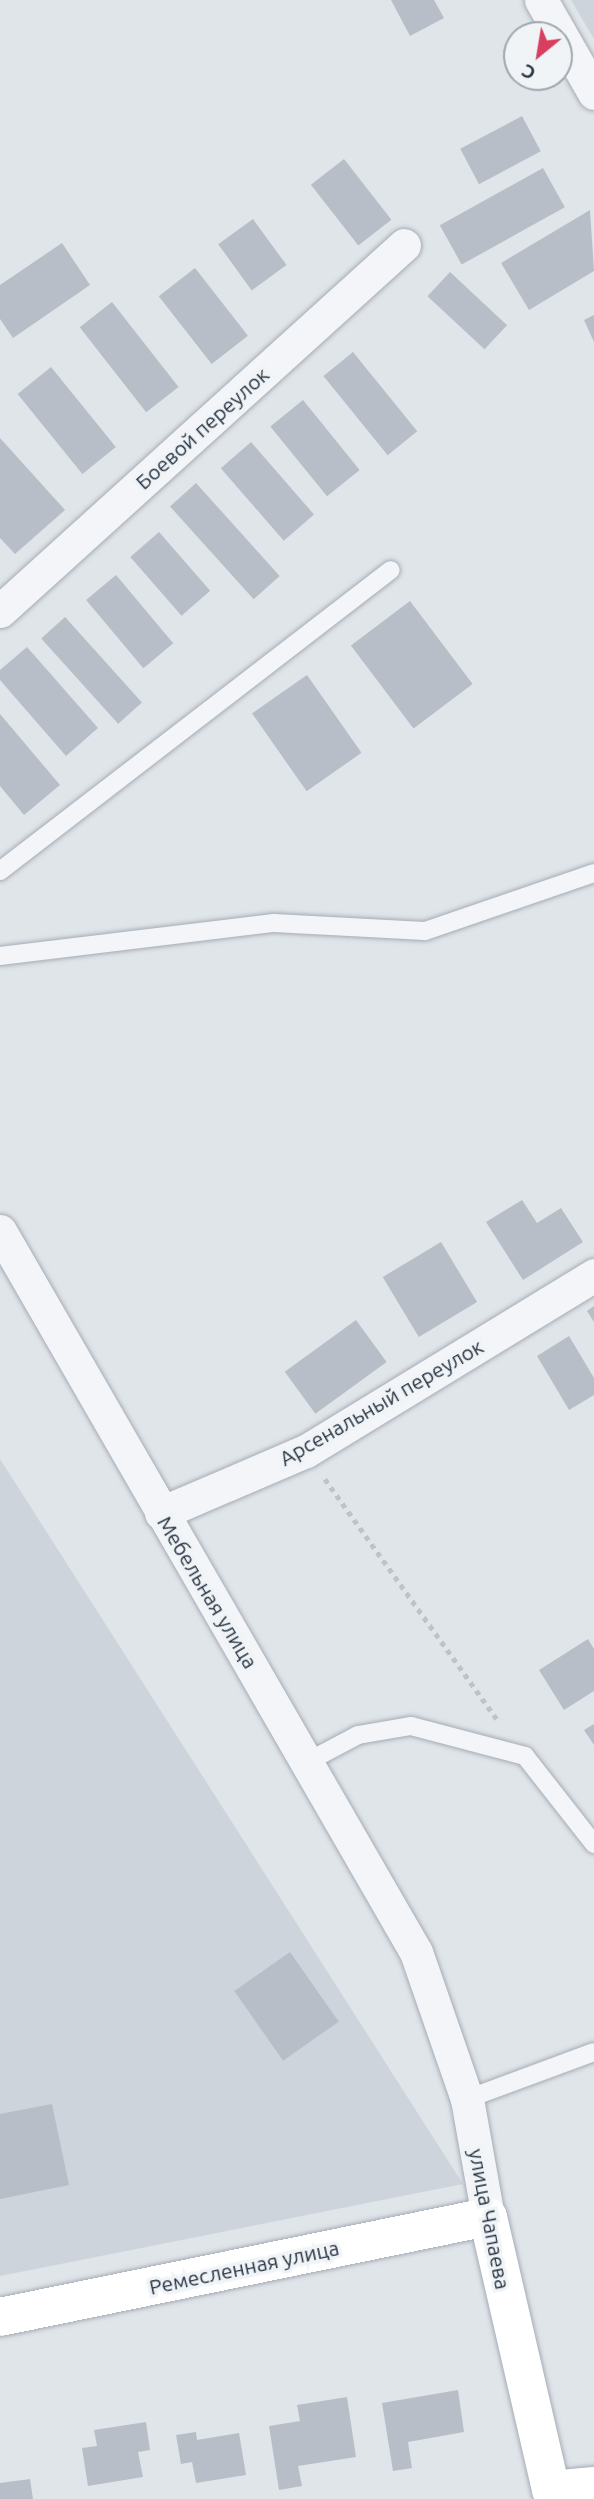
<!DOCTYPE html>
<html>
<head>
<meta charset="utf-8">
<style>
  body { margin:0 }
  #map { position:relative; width:594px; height:2499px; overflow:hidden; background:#e0e5ea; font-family:Ubuntu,sans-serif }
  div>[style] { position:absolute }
  .built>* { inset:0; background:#ced4dc }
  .building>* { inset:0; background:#b7bec8; transform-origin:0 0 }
  .path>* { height:4.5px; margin-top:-2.25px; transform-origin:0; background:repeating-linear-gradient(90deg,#bec3c9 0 5px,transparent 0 10px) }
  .roads { filter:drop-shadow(0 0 2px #a5acb5) drop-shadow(0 0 2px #a5acb5) }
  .lane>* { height:18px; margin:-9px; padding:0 9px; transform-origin:9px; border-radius:9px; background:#f3f5f8 }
  .street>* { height:33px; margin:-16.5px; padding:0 16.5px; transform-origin:16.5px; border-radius:16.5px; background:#f3f5f8 }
  .secondary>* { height:38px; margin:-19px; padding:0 19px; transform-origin:19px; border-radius:19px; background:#fff }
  span { translate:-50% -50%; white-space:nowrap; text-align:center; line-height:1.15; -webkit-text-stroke:7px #f0f4f7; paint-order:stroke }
  .street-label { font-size:21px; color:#283443 }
  .north { position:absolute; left:503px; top:21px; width:70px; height:70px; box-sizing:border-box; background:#f0f4f7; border:2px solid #a0a7af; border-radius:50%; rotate:210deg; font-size:19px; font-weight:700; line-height:28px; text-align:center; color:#283443 }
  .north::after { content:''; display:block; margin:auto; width:24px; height:32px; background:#d73e60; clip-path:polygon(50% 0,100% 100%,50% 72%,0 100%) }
</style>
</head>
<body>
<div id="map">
  <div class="built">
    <i style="clip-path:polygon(571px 0,594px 0,594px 39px)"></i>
    <i style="clip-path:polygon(0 1459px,463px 2184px,0 2276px)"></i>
  </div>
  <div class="building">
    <i style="clip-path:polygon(391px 0,434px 0,444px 18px,410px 36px)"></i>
    <i style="left:522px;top:116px;width:40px;height:70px;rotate:62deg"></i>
    <i style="left:344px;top:159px;width:77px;height:42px;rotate:52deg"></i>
    <i style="left:543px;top:168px;width:45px;height:118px;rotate:61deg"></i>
    <i style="clip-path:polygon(590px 210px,594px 271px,529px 310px,501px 263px)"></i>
    <i style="left:253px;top:219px;width:57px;height:43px;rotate:54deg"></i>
    <i style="clip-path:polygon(62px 243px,90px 285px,13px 338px,0 319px,0 285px)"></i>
    <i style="left:195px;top:268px;width:86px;height:46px;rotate:52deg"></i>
    <i style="left:450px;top:272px;width:78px;height:33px;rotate:43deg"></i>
    <i style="left:112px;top:302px;width:108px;height:41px;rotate:52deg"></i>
    <i style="clip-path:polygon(594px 315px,594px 342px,584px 320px)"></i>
    <i style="left:353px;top:352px;width:102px;height:38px;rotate:51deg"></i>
    <i style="left:51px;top:367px;width:103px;height:43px;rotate:51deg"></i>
    <i style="left:303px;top:400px;width:90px;height:42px;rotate:51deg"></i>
    <i style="clip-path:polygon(0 438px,65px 510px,15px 554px,0 538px)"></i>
    <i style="left:251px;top:442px;width:96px;height:40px;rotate:49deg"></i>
    <i style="left:196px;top:483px;width:125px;height:35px;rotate:48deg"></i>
    <i style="left:159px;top:532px;width:78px;height:38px;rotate:49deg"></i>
    <i style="left:116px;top:575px;width:89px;height:39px;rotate:50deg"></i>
    <i style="left:410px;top:601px;width:104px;height:74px;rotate:53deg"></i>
    <i style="left:65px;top:617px;width:115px;height:32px;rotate:48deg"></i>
    <i style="clip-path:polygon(27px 647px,98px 728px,66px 756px,0 680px,0 670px)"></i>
    <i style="left:307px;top:675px;width:95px;height:67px;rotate:55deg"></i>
    <i style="clip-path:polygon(0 714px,60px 785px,24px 815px,0 786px)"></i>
    <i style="clip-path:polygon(522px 1200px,537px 1223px,561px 1208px,583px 1242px,523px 1280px,486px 1222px)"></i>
    <i style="left:441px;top:1242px;width:70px;height:68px;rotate:59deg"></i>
    <i style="clip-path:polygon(594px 1306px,594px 1322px,587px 1311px)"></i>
    <i style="left:356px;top:1320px;width:52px;height:88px;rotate:54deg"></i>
    <i style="clip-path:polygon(569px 1336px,594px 1378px,594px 1395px,569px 1410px,537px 1356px)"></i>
    <i style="clip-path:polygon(588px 1639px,594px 1649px,594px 1691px,564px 1710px,539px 1670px)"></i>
    <i style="clip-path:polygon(594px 1724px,594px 1745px,584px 1730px)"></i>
    <i style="left:290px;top:1952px;width:85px;height:68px;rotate:55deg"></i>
    <i style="clip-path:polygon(52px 2104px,69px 2185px,0 2199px,0 2114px)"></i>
    <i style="clip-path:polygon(458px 2390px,464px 2432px,408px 2442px,412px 2468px,393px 2471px,382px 2403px)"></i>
    <i style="clip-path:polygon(347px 2397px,356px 2457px,298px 2466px,302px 2486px,279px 2490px,269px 2426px,300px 2421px,297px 2405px)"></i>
    <i style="clip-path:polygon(146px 2422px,150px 2450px,138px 2452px,143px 2477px,88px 2486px,82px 2448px,97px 2446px,94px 2430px)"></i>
    <i style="clip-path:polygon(196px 2432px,197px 2440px,239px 2433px,246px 2475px,196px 2483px,192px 2462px,181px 2464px,176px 2435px)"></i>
    <i style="clip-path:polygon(30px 2479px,33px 2499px,0 2499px,0 2483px)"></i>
  </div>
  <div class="path">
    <i style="left:325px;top:1479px;width:295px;rotate:54.4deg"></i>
  </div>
  <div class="roads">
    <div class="lane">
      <i style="left:0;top:871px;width:493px;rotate:-37.6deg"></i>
      <i style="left:0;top:956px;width:276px;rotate:-6.9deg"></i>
      <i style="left:274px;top:923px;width:151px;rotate:3deg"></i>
      <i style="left:425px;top:931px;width:179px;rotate:-18.9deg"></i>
      <i style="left:309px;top:1761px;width:55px;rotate:-28deg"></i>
      <i style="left:358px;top:1735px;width:54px;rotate:-9.6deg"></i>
      <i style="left:411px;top:1726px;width:118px;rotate:14.7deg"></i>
      <i style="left:525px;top:1756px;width:112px;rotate:51.9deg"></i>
      <i style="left:467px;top:2099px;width:135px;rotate:-20.3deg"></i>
    </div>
    <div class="street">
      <i style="left:541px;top:0;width:107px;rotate:60.3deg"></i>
      <i style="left:0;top:611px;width:545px;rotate:-42.17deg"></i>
      <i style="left:0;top:1231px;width:832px;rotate:60.02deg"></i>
      <i style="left:416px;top:1952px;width:156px;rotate:70.9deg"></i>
      <i style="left:467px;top:2099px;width:120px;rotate:79.9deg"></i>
      <i style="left:161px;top:1513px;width:158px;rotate:-23.2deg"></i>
      <i style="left:306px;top:1451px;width:338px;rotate:-31.4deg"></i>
    </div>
    <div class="secondary">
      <i style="left:0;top:2317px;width:498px;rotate:-11.6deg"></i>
      <i style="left:488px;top:2217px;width:280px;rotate:77deg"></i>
      <i style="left:551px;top:2490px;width:43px;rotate:-5.3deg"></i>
    </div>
  </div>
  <div class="street-label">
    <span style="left:202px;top:428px;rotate:-42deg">Боевой переулок</span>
    <span style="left:381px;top:1402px;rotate:-30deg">Арсенальный переулок</span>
    <span style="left:208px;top:1592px;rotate:59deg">Мебельная улица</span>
    <span style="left:490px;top:2219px;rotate:79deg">улица Чапаева</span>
    <span style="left:244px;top:2267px;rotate:-12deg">Ремесленная улица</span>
  </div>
  <div class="north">С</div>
</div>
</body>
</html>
